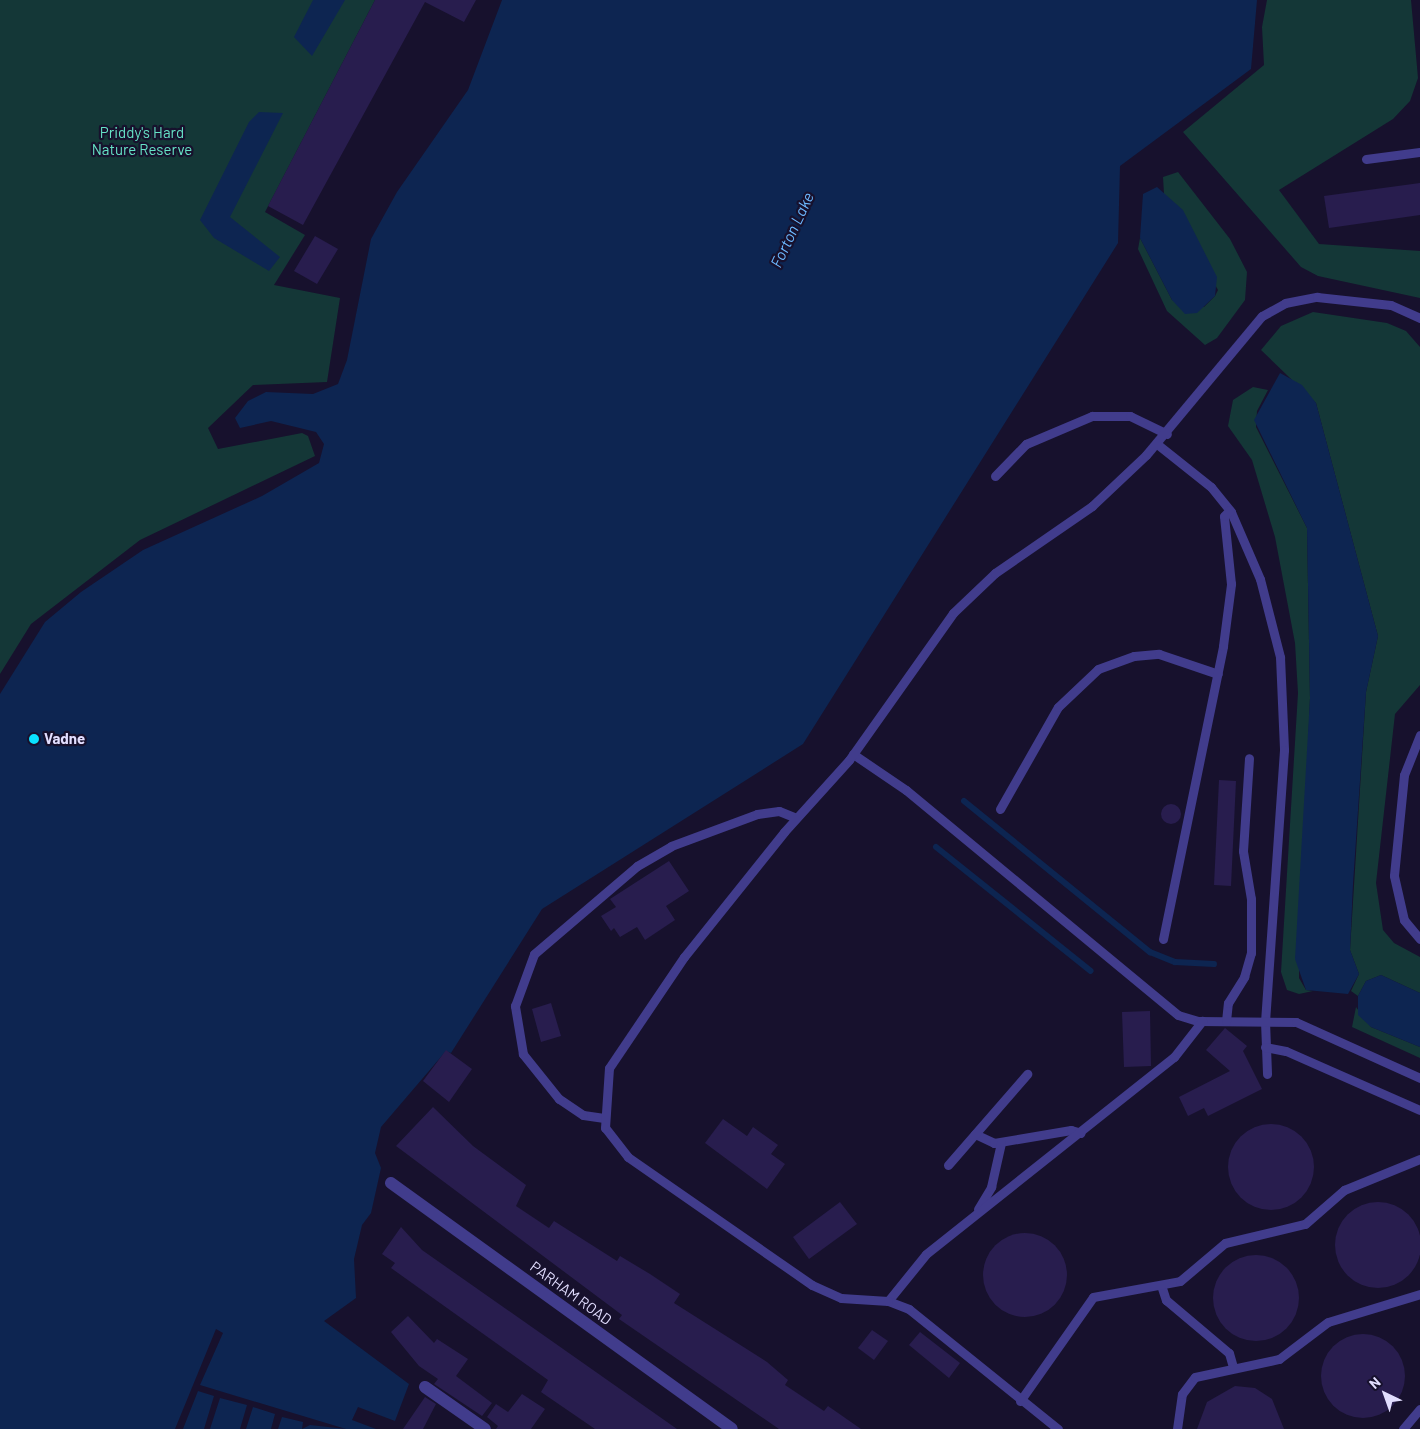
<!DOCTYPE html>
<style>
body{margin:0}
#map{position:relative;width:1420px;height:1429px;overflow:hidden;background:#17112d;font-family:Barlow,sans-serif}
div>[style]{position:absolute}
.green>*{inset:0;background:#143737}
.water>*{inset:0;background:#0d2551}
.pier>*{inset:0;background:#17112d}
.stream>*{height:6px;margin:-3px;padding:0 3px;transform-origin:3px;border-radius:3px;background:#0d2551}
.building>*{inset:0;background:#281d4e}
.round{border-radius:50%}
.service>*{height:9px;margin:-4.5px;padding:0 4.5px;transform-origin:4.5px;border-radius:4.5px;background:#413c8c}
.minor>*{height:12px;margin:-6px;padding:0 6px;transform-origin:6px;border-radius:6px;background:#413c8c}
.dots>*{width:14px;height:14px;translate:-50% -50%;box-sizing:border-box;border:2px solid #17112d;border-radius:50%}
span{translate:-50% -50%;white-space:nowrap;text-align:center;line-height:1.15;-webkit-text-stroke:4.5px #17112d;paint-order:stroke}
.park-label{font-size:15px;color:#66e3c6}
.poi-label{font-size:15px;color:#e2deff;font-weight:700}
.left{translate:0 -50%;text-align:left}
.street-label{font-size:15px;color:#e2deff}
.water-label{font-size:16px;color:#6cb8ff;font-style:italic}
.north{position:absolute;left:1360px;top:1369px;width:50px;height:50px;-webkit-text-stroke:4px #17112d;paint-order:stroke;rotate:318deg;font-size:14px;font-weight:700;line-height:20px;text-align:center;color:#e2deff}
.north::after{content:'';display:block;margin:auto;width:18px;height:22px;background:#e2deff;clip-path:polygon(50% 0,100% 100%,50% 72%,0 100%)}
</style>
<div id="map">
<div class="green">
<div style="clip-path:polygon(0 0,375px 0,265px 212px,305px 235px,274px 285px,340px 298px,327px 382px,253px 385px,208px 428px,218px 449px,302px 433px,308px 436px,315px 456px,140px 540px,31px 624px,0 674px)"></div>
<div style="clip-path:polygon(1267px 0,1411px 0,1418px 78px,1410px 101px,1393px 119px,1279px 190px,1319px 244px,1420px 251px,1420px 298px,1318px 276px,1301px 267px,1183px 132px,1264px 65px,1262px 27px)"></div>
<div style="clip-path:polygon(1178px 172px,1230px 239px,1247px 272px,1245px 300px,1217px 338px,1205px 345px,1167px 311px,1138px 249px,1140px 238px,1172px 300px,1204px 307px,1215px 296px,1218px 290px,1164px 194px,1163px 177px)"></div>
<div style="clip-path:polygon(1313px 312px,1387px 323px,1406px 331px,1420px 347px,1420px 685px,1395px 714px,1376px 883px,1383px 930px,1394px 943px,1420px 957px,1420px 993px,1381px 975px,1366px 981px,1358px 996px,1351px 991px,1359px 974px,1350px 950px,1366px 692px,1378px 636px,1316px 403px,1261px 350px,1281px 326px)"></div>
<div style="clip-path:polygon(1253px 387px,1268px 390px,1257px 411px,1256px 427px,1307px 528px,1310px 698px,1299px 964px,1299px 978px,1306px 990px,1313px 991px,1299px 994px,1287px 990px,1281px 972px,1298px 693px,1295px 643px,1275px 537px,1252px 460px,1228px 426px,1233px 400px)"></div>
<div style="clip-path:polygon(1356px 1007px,1371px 1027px,1420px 1047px,1420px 1058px,1352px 1027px)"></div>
</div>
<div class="water">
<div style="clip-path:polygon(313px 0,345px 0,312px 56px,294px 37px)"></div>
<div style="clip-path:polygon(502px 0,1257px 0,1251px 69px,1120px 166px,1118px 243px,803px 744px,542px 909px,451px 1053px,446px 1051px,381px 1127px,375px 1153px,381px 1168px,371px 1213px,362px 1225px,354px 1259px,356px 1298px,324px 1321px,409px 1384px,395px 1421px,358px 1407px,352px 1420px,376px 1429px,0 1429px,0 694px,45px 622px,81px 592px,143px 550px,262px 496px,319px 463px,324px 444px,316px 432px,271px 421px,240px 428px,235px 418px,248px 401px,266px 392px,313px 394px,338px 384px,347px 360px,371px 239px,397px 192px,468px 90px)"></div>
<div style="clip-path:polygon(259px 112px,283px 113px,230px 217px,280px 257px,269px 271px,214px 238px,200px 220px,249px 122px)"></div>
<div style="clip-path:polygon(1157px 187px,1183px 210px,1217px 277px,1215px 296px,1197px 313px,1185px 314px,1172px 300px,1140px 238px,1143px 194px)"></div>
<div style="clip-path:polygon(1280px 373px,1302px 385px,1316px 403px,1378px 636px,1366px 692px,1353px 884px,1350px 950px,1359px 974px,1348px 994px,1306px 990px,1295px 959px,1310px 698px,1307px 528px,1254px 420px)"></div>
<div style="clip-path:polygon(1381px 975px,1420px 993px,1420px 1047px,1371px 1027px,1358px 1015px,1358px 996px,1366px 981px)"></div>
</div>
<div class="pier">
<div style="clip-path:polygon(216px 1329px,223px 1333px,200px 1385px,346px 1429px,310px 1425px,302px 1429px,303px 1422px,282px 1417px,278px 1429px,271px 1429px,275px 1414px,253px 1407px,246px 1429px,240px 1429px,247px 1405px,220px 1398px,210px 1429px,204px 1429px,214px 1396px,198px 1391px,183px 1429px,175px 1429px)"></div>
</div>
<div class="stream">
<div style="left:964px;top:801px;width:240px;rotate:39.1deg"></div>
<div style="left:1150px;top:952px;width:27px;rotate:22deg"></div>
<div style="left:1175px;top:962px;width:39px;rotate:3deg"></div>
<div style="left:936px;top:847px;width:198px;rotate:38.7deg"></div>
</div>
<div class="building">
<div style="clip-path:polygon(375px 0,476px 0,464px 22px,425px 2px,303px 225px,268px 206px)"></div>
<div style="clip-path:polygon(1420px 183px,1420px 215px,1329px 228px,1324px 196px)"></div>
<div style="clip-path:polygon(315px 236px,338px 249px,317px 284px,294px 271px)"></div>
<div style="clip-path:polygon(1219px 780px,1236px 781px,1231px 886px,1214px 885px)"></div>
<div class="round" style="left:1161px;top:804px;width:20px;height:20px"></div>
<div style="clip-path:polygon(669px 861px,689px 891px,666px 906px,675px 920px,645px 940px,637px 927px,620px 937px,614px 928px,611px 931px,601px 916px,616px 907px,610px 899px)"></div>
<div style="clip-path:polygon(551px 1003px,561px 1036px,541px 1042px,532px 1009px)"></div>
<div style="clip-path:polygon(1150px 1011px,1151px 1066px,1124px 1067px,1122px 1012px)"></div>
<div style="clip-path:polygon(1225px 1028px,1247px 1046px,1243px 1051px,1262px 1089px,1208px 1116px,1204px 1108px,1188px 1116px,1179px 1097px,1230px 1071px,1206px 1050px)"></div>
<div style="clip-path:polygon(446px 1050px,472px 1069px,449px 1102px,423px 1081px)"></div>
<div style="clip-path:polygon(433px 1107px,473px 1146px,526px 1185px,516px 1206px,549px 1228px,554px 1221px,617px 1261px,620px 1256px,650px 1274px,680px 1294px,674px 1303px,767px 1362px,788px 1380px,785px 1385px,824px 1411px,828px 1406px,861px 1429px,779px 1429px,619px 1319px,622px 1315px,396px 1146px)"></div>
<div style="clip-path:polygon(723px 1119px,747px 1136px,753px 1127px,778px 1145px,771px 1154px,785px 1164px,767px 1189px,705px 1143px)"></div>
<div class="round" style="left:1228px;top:1124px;width:86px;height:86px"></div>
<div style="clip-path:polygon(840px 1202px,857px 1224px,809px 1259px,793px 1237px)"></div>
<div class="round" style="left:1335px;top:1202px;width:86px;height:86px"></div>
<div style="clip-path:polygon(401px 1227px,422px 1250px,677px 1429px,595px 1429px,541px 1392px,548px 1380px,391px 1268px,395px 1263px,382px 1254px)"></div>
<div class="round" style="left:983px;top:1233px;width:84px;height:84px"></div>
<div class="round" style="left:1213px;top:1255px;width:86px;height:86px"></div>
<div style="clip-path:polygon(408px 1316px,434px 1343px,437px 1339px,468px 1359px,456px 1376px,492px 1403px,482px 1416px,434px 1384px,438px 1379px,419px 1366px,391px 1332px)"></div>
<div style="clip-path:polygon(872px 1330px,888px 1341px,874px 1360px,858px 1348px)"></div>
<div style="clip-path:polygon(920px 1332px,960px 1363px,949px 1378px,909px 1345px)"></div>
<div class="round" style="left:1321px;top:1334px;width:84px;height:84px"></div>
<div style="clip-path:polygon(1235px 1386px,1255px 1388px,1272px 1399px,1284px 1429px,1197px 1429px,1207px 1402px)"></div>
<div style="clip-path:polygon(522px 1394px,545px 1409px,531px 1429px,496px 1429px,498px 1426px,487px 1417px,496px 1404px,508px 1412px)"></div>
<div style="clip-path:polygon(425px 1397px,436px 1404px,423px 1429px,403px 1429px)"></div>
</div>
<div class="service">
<div style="left:1366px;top:159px;width:54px;rotate:-7.4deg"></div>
<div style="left:1157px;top:444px;width:69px;rotate:38.5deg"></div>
<div style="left:1211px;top:487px;width:32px;rotate:51deg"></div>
<div style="left:1231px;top:512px;width:73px;rotate:66.6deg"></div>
<div style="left:1260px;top:579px;width:81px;rotate:75.6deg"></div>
<div style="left:1280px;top:657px;width:93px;rotate:87.5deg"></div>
<div style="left:1284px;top:750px;width:272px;rotate:94deg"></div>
<div style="left:1265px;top:1021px;width:53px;rotate:87.8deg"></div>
<div style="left:995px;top:476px;width:45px;rotate:-45.9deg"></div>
<div style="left:1026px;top:444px;width:72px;rotate:-23deg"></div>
<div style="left:1092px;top:416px;width:38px"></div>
<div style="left:1130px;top:416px;width:41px;rotate:25.9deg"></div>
<div style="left:1420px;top:735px;width:43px;rotate:111.8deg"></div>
<div style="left:1404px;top:775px;width:101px;rotate:95.7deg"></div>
<div style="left:1394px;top:876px;width:45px;rotate:77.2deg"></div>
<div style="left:1404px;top:920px;width:25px;rotate:50deg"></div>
<div style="left:853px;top:754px;width:64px;rotate:34.2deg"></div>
<div style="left:906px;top:790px;width:353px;rotate:39.6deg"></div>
<div style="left:1178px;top:1015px;width:21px;rotate:17deg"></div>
<div style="left:1198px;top:1021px;width:98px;rotate:0.6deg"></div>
<div style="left:1296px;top:1022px;width:136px;rotate:24.3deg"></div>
<div style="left:1000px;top:809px;width:117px;rotate:-60.4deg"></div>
<div style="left:1058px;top:707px;width:55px;rotate:-43.5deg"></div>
<div style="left:1098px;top:669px;width:38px;rotate:-20deg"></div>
<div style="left:1134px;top:656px;width:25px;rotate:-5deg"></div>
<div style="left:1159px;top:654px;width:62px;rotate:18.7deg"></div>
<div style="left:1163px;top:939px;width:299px;rotate:-78.4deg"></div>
<div style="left:1223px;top:646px;width:63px;rotate:-82.6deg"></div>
<div style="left:1231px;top:584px;width:68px;rotate:-95.9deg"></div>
<div style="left:1224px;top:516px;width:8px;rotate:-45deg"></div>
<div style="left:1226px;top:1021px;width:18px;rotate:-84deg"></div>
<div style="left:1228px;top:1003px;width:31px;rotate:-58deg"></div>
<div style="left:1244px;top:977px;width:25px;rotate:-74deg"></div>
<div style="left:1251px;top:953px;width:54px;rotate:-90deg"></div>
<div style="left:1251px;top:899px;width:49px;rotate:-99.5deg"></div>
<div style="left:1243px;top:851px;width:93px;rotate:-86.3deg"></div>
<div style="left:1265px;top:1047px;width:21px;rotate:11deg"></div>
<div style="left:1286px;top:1051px;width:146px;rotate:23.8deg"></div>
<div style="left:604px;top:1118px;width:21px;rotate:-172deg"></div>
<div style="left:583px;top:1115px;width:29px;rotate:-146deg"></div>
<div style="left:559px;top:1099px;width:58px;rotate:-128.7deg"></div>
<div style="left:523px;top:1054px;width:49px;rotate:-99.5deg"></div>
<div style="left:515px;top:1006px;width:55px;rotate:-69.9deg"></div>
<div style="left:534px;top:954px;width:135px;rotate:-40.5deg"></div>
<div style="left:637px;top:866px;width:39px;rotate:-30deg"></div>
<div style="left:671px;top:846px;width:92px;rotate:-20.4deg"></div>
<div style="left:757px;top:814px;width:22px;rotate:-8deg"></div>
<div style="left:779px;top:811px;width:18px;rotate:22deg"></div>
<div style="left:975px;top:1134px;width:21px;rotate:25deg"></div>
<div style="left:994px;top:1143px;width:78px;rotate:-9.6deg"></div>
<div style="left:1071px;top:1130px;width:10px;rotate:17deg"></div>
<div style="left:948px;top:1165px;width:121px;rotate:-49deg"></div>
<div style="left:978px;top:1209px;width:26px;rotate:-59deg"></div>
<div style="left:991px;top:1187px;width:45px;rotate:-77.2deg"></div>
<div style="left:1161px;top:1285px;width:16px;rotate:72deg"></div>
<div style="left:1166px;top:1300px;width:82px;rotate:40.1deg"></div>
<div style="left:1229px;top:1353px;width:15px;rotate:74deg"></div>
<div style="left:888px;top:1301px;width:60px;rotate:-51deg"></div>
<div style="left:926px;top:1254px;width:317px;rotate:-38.5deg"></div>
<div style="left:1174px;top:1057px;width:46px;rotate:-52.1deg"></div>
<div style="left:1020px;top:1401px;width:127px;rotate:-54.9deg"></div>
<div style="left:1093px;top:1297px;width:88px;rotate:-10.4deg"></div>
<div style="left:1180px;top:1281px;width:59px;rotate:-40.2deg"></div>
<div style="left:1225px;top:1243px;width:82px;rotate:-13.4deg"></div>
<div style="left:1305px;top:1224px;width:52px;rotate:-41.1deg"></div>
<div style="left:1344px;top:1190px;width:82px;rotate:-22.2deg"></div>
<div style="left:1058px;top:1429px;width:191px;rotate:-141.2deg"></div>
<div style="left:909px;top:1309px;width:22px;rotate:-159deg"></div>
<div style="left:888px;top:1301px;width:47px;rotate:-176.3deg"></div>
<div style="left:841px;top:1298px;width:32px;rotate:-156deg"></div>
<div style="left:812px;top:1285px;width:224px;rotate:-145.2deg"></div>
<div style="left:628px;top:1157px;width:37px;rotate:-128deg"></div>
<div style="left:605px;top:1128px;width:60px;rotate:-86.2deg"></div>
<div style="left:609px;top:1068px;width:134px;rotate:-56deg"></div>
<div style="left:684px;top:957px;width:160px;rotate:-51.3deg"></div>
<div style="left:784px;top:832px;width:97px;rotate:-47.9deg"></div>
<div style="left:849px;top:760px;width:180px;rotate:-54.7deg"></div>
<div style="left:953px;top:613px;width:58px;rotate:-43.6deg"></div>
<div style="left:995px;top:573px;width:118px;rotate:-34.6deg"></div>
<div style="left:1092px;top:506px;width:74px;rotate:-43.4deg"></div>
<div style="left:1146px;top:455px;width:181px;rotate:-50.2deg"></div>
<div style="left:1262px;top:316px;width:26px;rotate:-29deg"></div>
<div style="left:1285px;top:303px;width:33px;rotate:-11deg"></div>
<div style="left:1317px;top:297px;width:74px;rotate:6.2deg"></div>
<div style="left:1391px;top:305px;width:32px;rotate:24deg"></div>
<div style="left:1177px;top:1429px;width:35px;rotate:-82deg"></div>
<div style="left:1182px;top:1394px;width:21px;rotate:-53deg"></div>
<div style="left:1195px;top:1377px;width:86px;rotate:-12.1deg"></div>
<div style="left:1279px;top:1359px;width:61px;rotate:-37.1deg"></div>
<div style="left:1328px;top:1322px;width:96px;rotate:-16.9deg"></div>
<div style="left:1403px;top:1429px;width:26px;rotate:-50deg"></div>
</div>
<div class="minor">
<div style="left:391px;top:1183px;width:420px;rotate:35.8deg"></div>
<div style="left:425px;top:1387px;width:73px;rotate:35deg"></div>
</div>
<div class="dots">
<div style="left:34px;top:739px;background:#0ae2ff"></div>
</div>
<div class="park-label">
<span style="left:142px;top:141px">Priddy's Hard<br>Nature Reserve</span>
</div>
<div class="poi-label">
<span class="left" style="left:44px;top:739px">Vadne</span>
</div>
<div class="street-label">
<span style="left:571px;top:1293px;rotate:36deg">PARHAM ROAD</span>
</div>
<div class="water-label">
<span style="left:792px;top:230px;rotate:-65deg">Forton Lake</span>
</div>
<div class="north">N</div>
</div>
